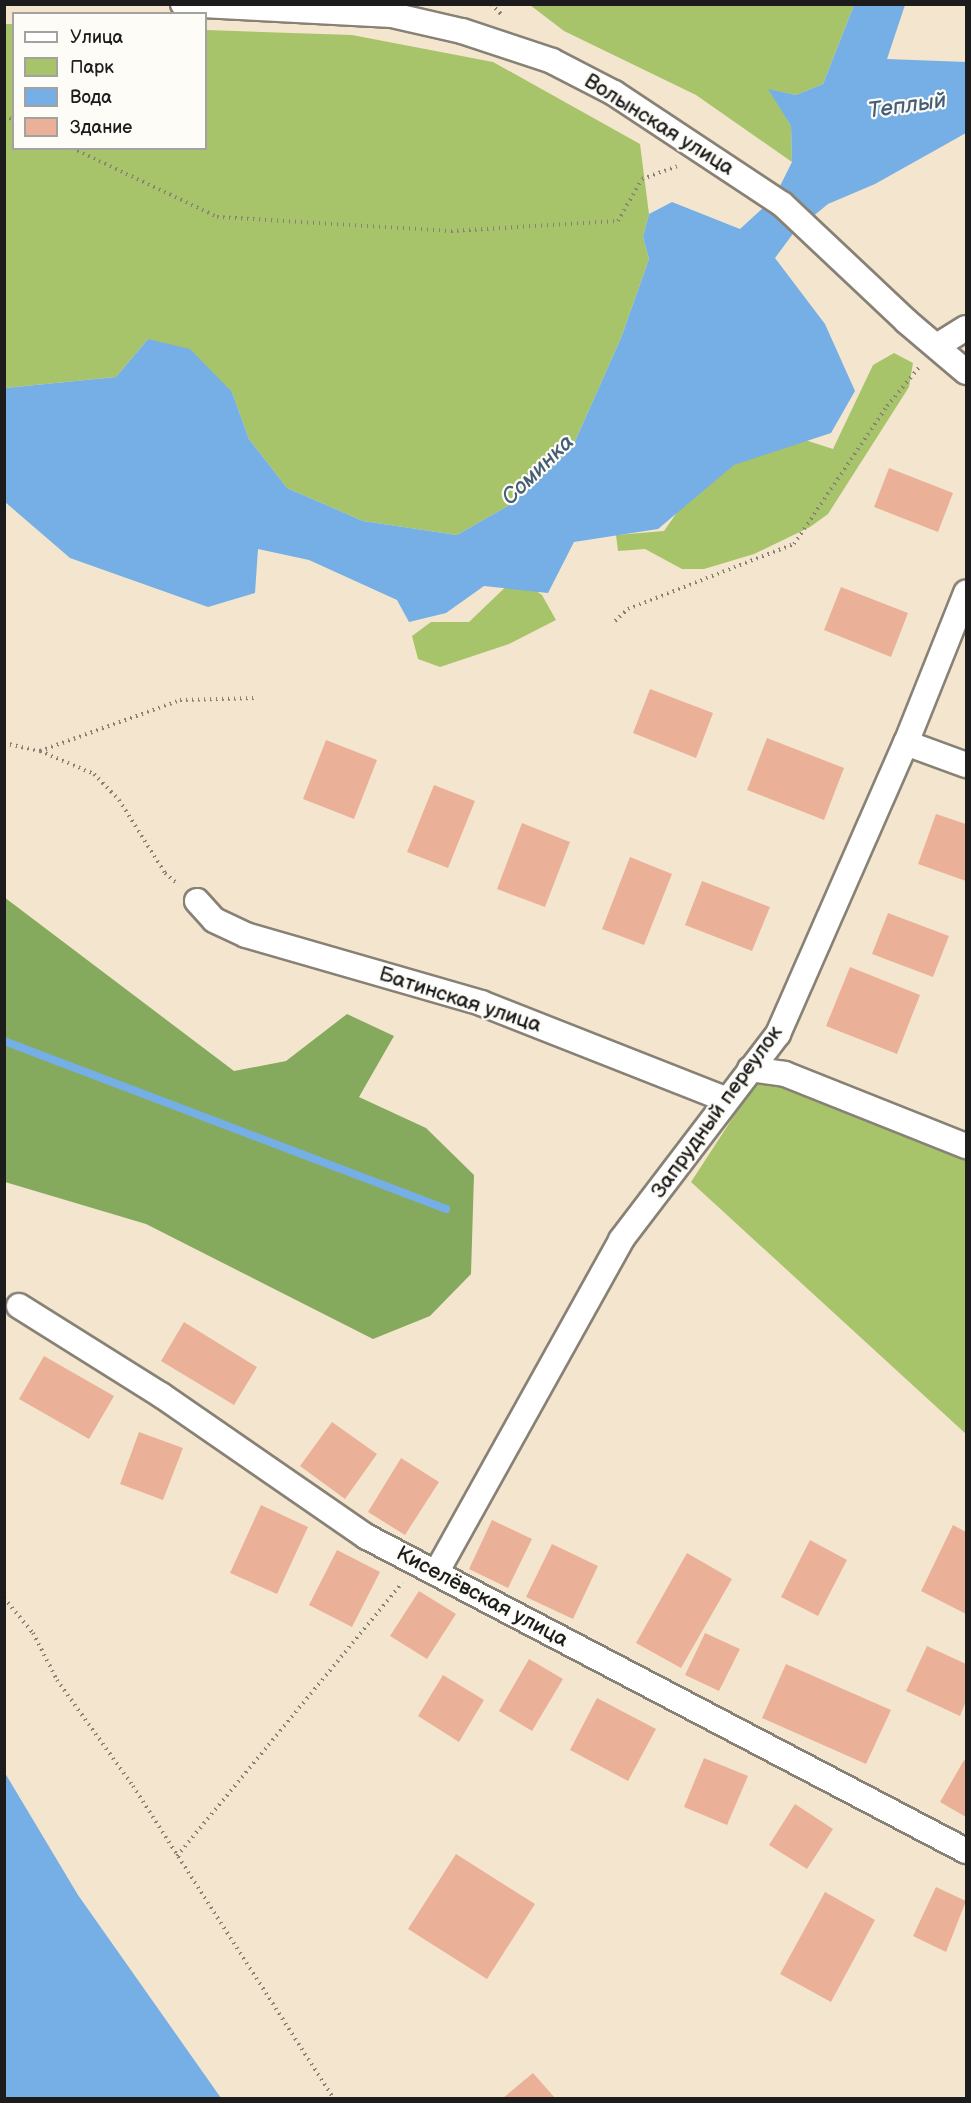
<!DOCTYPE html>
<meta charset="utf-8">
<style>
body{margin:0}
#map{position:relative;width:971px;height:2103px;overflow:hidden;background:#f4e6ce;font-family:"Balsamiq Sans",sans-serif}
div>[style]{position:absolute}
.green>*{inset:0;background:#a7c46a}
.forest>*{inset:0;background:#85aa5e}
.water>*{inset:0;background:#75afe6}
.stream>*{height:8px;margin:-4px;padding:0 4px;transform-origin:4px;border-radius:4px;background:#75afe6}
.building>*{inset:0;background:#ebb198}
.path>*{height:4px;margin-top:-2px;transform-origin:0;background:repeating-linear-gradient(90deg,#888175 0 1.5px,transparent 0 6px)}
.roads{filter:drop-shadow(2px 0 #888175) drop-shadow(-2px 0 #888175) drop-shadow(0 2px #888175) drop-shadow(0 -2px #888175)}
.minor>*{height:24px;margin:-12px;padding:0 12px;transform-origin:12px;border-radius:12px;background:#fff}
span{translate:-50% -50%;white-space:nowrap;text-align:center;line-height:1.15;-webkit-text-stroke:4.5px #fdfcf7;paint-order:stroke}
.street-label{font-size:21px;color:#1c1c1c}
.water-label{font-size:22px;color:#445e77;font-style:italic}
.frame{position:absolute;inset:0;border:6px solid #1c1c1c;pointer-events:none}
.legend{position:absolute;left:12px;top:12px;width:195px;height:138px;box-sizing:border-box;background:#fdfcf7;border:2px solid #a3a29f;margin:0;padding:8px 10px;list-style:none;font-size:18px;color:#1c1c1c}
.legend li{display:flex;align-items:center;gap:12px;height:30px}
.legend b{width:30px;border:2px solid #a3a29f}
</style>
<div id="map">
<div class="green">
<div style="clip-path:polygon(530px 5px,854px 5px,823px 84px,796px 95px,770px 90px,791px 126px,792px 162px,696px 95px,564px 31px)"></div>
<div style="clip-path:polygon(5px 24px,13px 24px,14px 148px,206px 148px,206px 30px,352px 35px,493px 62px,640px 144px,649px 214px,643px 237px,649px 259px,621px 338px,572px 448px,513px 503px,457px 535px,363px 521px,287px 488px,249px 439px,232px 392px,148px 339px,116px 377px,5px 388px)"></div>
<div style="clip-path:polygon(894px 353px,913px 363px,909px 387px,828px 514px,810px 527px,754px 554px,704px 569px,682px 569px,645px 549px,618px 551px,616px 535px,664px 531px,689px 495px,739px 457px,805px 440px,833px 449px,873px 365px)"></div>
<div style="clip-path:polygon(516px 577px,542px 595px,556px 620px,509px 644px,440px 667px,418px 659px,412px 636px,431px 622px,469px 622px)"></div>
<div style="clip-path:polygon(758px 1079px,783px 1080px,966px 1154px,966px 1434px,691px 1182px)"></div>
</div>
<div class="forest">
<div style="clip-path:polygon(4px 897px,234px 1071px,286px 1061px,347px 1014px,394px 1036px,359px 1097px,426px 1128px,474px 1175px,471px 1274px,430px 1316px,373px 1339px,146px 1224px,5px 1182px)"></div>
</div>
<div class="water">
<div style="clip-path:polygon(854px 5px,905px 5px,887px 59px,966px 62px,966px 133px,875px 184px,828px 204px,795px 231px,775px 258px,825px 324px,855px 391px,831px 433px,734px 465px,658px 529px,574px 542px,548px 593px,484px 586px,446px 613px,409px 622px,397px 600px,309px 560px,258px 549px,255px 593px,208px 607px,70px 558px,5px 502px,5px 388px,116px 377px,148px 339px,190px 349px,232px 392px,249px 439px,287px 488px,363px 521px,457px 535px,513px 503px,572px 448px,621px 338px,649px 259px,643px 237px,649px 214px,672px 202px,740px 229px,774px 198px,792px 162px,791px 126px,768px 89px,796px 95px,823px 84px)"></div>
<div style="clip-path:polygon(5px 1773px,78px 1895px,221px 2098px,5px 2098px)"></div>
</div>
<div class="stream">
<div style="left:4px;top:1041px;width:473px;rotate:20.8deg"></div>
</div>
<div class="building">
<div style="clip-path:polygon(889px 468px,953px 493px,938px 532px,874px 507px)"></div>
<div style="clip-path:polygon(841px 587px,908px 613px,891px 657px,824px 630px)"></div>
<div style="clip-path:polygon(650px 689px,713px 713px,696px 758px,633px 733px)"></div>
<div style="clip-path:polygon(767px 738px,844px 768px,824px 820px,747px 790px)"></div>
<div style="clip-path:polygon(326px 740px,377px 760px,354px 819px,303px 799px)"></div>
<div style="clip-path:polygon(434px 785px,475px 801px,448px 868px,407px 852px)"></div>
<div style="clip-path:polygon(936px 814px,966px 824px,966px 881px,918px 864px)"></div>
<div style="clip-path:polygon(522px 823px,570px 842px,545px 907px,497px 889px)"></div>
<div style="clip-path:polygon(630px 857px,672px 874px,644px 945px,602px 929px)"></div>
<div style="clip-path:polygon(702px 881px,770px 907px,752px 951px,685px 925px)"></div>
<div style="clip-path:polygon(888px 913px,949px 936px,933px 977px,872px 954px)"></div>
<div style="clip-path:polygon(850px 967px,920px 995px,897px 1054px,826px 1026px)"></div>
<div style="clip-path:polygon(184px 1322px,257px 1367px,234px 1405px,161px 1361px)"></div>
<div style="clip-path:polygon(44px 1356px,114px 1396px,89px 1439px,19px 1399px)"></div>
<div style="clip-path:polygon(332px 1422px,377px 1454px,345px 1499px,300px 1466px)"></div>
<div style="clip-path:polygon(139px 1432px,183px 1448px,163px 1500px,120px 1484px)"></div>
<div style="clip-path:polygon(401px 1458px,439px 1482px,405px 1535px,368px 1512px)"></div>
<div style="clip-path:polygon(261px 1505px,308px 1527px,277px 1594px,230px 1573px)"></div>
<div style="clip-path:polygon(492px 1520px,532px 1539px,508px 1588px,469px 1569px)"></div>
<div style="clip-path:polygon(953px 1525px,966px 1532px,966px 1614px,921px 1591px)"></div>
<div style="clip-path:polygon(810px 1540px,847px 1560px,818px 1616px,781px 1597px)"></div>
<div style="clip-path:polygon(552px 1544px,598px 1566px,573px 1619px,526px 1597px)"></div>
<div style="clip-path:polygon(337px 1550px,380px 1572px,352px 1627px,309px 1605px)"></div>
<div style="clip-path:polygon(687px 1553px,732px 1579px,681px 1668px,636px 1643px)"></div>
<div style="clip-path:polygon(419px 1591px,456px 1614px,427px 1659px,390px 1636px)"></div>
<div style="clip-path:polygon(705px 1633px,740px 1649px,719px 1691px,685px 1675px)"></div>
<div style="clip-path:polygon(927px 1646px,966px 1664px,966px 1701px,960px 1716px,906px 1691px)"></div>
<div style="clip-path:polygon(529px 1659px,563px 1679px,532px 1731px,499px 1711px)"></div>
<div style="clip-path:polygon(786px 1664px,891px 1710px,866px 1764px,762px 1718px)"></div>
<div style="clip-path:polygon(443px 1675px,484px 1700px,459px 1742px,418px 1716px)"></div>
<div style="clip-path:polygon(597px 1698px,656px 1729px,628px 1781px,570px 1750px)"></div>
<div style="clip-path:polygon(704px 1758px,748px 1776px,727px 1825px,684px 1807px)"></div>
<div style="clip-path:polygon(964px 1760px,966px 1761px,966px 1817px,940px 1802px)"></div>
<div style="clip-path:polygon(795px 1804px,833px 1829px,807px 1869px,769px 1845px)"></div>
<div style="clip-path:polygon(456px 1854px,535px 1904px,487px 1979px,408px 1929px)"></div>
<div style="clip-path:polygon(936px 1887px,966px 1901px,946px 1952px,913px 1936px)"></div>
<div style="clip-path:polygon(825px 1892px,875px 1920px,831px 2002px,780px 1974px)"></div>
<div style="clip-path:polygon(533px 2073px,555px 2098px,503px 2098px)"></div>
</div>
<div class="path">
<div style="left:491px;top:4px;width:17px;rotate:45deg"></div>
<div style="left:4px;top:116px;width:11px;rotate:22deg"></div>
<div style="left:72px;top:148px;width:161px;rotate:25.4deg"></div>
<div style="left:217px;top:217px;width:234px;rotate:3.4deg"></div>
<div style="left:451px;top:231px;width:167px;rotate:-3.4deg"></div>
<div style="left:618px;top:221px;width:48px;rotate:-60.3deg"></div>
<div style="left:642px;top:179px;width:37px;rotate:-20deg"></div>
<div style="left:615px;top:621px;width:18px;rotate:-43deg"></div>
<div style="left:628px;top:609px;width:178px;rotate:-21.4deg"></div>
<div style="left:794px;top:544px;width:166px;rotate:-56deg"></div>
<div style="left:887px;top:406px;width:53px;rotate:-50.3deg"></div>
<div style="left:4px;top:743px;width:37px;rotate:13deg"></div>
<div style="left:40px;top:751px;width:59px;rotate:23.1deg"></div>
<div style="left:94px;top:774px;width:36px;rotate:46deg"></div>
<div style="left:119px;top:800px;width:86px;rotate:57.8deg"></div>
<div style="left:165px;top:873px;width:18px;rotate:41deg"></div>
<div style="left:40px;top:751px;width:149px;rotate:-20deg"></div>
<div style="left:180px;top:700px;width:75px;rotate:-1.5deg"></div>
<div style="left:4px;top:1598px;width:45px;rotate:50.4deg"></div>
<div style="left:33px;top:1633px;width:53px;rotate:62.9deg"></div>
<div style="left:57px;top:1680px;width:130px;rotate:54.4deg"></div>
<div style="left:133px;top:1786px;width:371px;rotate:57.3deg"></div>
<div style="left:177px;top:1856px;width:354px;rotate:-50.5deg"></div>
</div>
<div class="roads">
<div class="minor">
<div style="left:183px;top:4px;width:209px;rotate:3deg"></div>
<div style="left:392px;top:15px;width:72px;rotate:12.9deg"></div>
<div style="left:462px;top:31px;width:95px;rotate:18.4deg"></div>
<div style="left:552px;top:61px;width:70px;rotate:27.3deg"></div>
<div style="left:614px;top:93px;width:201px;rotate:33.5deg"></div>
<div style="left:782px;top:204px;width:170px;rotate:43.3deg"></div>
<div style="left:906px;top:321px;width:79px;rotate:40.4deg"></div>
<div style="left:937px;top:346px;width:34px;rotate:-32deg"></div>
<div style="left:906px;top:743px;width:64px;rotate:20.1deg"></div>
<div style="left:197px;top:901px;width:25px;rotate:48deg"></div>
<div style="left:214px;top:920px;width:35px;rotate:25deg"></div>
<div style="left:246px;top:935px;width:245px;rotate:16.1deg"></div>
<div style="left:481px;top:1003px;width:264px;rotate:21.5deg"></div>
<div style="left:750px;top:1069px;width:35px;rotate:8deg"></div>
<div style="left:785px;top:1074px;width:195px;rotate:21.7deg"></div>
<div style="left:19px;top:1306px;width:168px;rotate:32.1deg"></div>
<div style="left:161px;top:1395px;width:250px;rotate:34.6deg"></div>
<div style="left:367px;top:1537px;width:676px;rotate:27.66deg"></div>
<div style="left:436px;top:1573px;width:381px;rotate:-60.9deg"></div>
<div style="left:621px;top:1240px;width:259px;rotate:-52.7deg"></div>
<div style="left:778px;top:1034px;width:318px;rotate:-66.3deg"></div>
<div style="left:906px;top:743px;width:162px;rotate:-68.2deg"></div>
</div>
</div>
<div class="street-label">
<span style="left:659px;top:125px;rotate:32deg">Волынская улица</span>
<span style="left:460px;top:1000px;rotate:18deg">Батинская улица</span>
<span style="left:717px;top:1112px;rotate:-54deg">Запрудный переулок</span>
<span style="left:482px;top:1597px;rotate:28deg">Киселёвская улица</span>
</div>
<div class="water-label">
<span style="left:907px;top:106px;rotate:-8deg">Теплый</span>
<span style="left:538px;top:470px;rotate:-44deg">Соминка</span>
</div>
<div class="frame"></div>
<ul class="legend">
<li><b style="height:8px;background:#fff"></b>Улица</li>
<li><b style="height:16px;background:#a7c46a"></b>Парк</li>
<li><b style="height:16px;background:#75afe6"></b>Вода</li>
<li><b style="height:16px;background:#ebb198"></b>Здание</li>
</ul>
</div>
